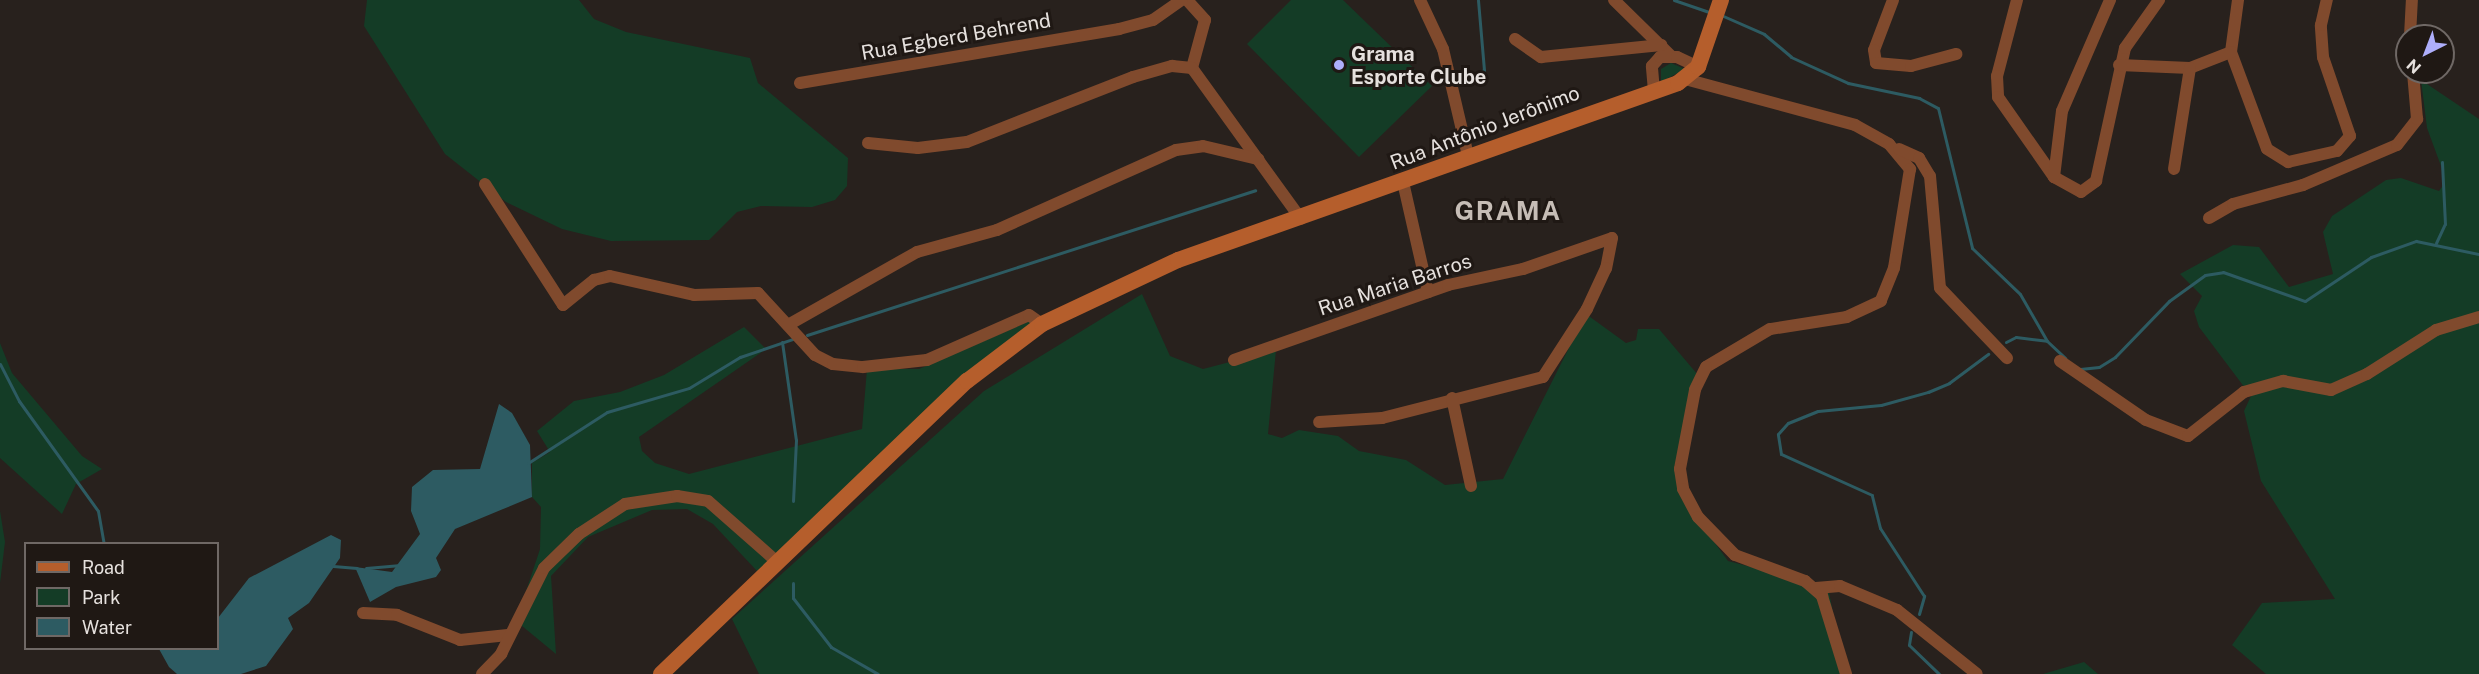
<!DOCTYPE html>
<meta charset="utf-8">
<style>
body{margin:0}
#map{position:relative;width:2479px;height:674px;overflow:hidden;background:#28211d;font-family:"Public Sans",sans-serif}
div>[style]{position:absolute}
.green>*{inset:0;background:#143c26}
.water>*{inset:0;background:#2d5b62}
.stream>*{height:3px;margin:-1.5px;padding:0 1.5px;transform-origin:1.5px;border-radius:1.5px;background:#2d5b62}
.street>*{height:12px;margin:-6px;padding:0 6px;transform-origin:6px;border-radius:6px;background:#804a2d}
.secondary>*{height:16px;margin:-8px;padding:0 8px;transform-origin:8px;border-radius:8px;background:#b55e2c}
.dots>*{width:16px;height:16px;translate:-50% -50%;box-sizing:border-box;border:3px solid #1f1814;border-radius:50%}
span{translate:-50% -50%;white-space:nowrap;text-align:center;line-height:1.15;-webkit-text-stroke:6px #1f1814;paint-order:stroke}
.street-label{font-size:20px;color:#e6e1de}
.poi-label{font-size:20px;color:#e6e1de;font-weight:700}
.left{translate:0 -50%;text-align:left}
.district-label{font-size:26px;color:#c6bdb6;font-weight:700;letter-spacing:1.5px}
.legend{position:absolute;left:24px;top:542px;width:195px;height:108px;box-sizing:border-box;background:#1f1814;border:2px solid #6f6865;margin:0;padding:8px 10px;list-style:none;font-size:18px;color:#e6e1de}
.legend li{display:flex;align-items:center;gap:12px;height:30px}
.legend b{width:30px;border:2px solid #6f6865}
.north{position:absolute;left:2395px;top:24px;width:60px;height:60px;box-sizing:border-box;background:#1f1814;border:2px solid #6f6865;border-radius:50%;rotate:222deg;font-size:16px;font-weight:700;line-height:24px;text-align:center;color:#e6e1de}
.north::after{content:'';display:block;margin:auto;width:21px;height:27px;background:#aeaefb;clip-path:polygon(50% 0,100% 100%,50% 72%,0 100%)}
</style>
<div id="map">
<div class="green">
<div style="clip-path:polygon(367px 0,579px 0,594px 19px,626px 32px,750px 58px,758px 83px,848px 158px,847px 186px,835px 200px,812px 207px,761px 206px,737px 212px,709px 240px,611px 241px,562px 229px,506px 202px,445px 154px,364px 26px)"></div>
<div style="clip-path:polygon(1291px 0,1343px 0,1432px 86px,1359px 157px,1247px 44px)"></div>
<div style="clip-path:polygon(1671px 63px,1685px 69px,1661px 82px,1661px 69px)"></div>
<div style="clip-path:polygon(2421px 80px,2479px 119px,2479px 674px,2266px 674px,2232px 645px,2262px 603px,2335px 599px,2261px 481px,2244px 411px,2251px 396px,2199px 327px,2194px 311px,2202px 296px,2180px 274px,2233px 245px,2259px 247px,2289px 287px,2333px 274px,2323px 232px,2332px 216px,2386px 180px,2401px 178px,2439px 191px,2444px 184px,2441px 166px,2427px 128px)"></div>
<div style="clip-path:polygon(1142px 294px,1170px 356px,1203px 369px,1276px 350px,1268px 434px,1282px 438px,1299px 430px,1338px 436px,1359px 451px,1406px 460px,1445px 485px,1503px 479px,1586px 314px,1626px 343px,1636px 340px,1638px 329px,1659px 329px,1698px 375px,1680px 495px,1728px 561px,1828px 587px,1845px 674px,759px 674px,732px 619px,984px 391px)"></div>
<div style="clip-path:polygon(1046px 314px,757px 571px,713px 524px,687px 509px,652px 510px,588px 537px,551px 576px,556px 654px,516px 621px,540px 549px,541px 507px,532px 497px,532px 463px,550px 452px,537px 431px,574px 401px,620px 392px,664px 375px,744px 327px,766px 349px,639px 437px,642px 451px,655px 463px,689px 474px,862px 429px,867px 369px,919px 369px)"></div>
<div style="clip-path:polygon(0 343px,12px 373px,82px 456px,102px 469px,76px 484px,62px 514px,0 458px)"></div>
<div style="clip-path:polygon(0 511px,5px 542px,0 583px)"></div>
<div style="clip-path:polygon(2084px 662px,2098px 674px,2043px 674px)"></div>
</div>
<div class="water">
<div style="clip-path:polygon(499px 404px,512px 413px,530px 445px,532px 497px,455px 529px,436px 558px,441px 570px,436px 577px,396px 587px,370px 602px,355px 567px,392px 572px,420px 534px,411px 511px,412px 487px,433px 470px,480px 469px)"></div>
<div style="clip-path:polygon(331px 535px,341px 540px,340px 558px,309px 603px,288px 618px,293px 629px,266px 666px,241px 674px,177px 674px,169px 667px,159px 649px,218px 648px,218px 618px,249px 578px)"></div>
</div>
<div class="stream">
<div style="left:1674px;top:0;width:40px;rotate:18.9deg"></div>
<div style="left:1721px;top:15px;width:47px;rotate:23.8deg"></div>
<div style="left:1764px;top:34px;width:35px;rotate:40deg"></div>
<div style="left:1791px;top:57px;width:63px;rotate:24.5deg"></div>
<div style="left:1848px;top:83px;width:73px;rotate:11.9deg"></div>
<div style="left:1919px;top:98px;width:21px;rotate:28deg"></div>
<div style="left:1938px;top:108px;width:144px;rotate:76.3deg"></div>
<div style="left:1972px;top:248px;width:66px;rotate:43.8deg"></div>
<div style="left:2020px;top:294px;width:54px;rotate:60.1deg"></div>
<div style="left:2047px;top:341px;width:25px;rotate:43deg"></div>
<div style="left:1464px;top:82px;width:23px;rotate:-31deg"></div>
<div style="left:1484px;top:70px;width:70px;rotate:-94.9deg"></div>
<div style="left:2436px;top:243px;width:21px;rotate:-65deg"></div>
<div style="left:2445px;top:224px;width:62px;rotate:-92.8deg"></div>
<div style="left:807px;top:335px;width:471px;rotate:-17.9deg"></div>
<div style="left:782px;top:342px;width:99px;rotate:81.9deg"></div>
<div style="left:796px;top:440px;width:61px;rotate:92.8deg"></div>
<div style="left:2006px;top:342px;width:11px;rotate:-27deg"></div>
<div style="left:2016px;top:337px;width:31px;rotate:7deg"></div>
<div style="left:0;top:364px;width:42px;rotate:62.8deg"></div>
<div style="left:19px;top:401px;width:135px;rotate:54.3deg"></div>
<div style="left:98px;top:511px;width:34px;rotate:80deg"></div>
<div style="left:2080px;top:369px;width:19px;rotate:-6deg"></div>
<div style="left:2099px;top:367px;width:19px;rotate:-32deg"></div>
<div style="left:2115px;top:357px;width:78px;rotate:-46deg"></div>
<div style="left:2169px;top:301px;width:44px;rotate:-35.8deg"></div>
<div style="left:2205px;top:275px;width:18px;rotate:-9deg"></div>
<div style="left:2223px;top:272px;width:87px;rotate:19.5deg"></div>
<div style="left:2305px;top:301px;width:79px;rotate:-33.7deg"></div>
<div style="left:2371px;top:257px;width:48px;rotate:-19.6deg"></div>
<div style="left:2416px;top:241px;width:64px;rotate:11.7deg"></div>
<div style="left:528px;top:463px;width:94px;rotate:-32.8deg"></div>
<div style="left:607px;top:412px;width:85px;rotate:-16.3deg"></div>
<div style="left:689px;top:388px;width:60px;rotate:-31.3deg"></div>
<div style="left:740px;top:357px;width:56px;rotate:-18.8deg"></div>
<div style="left:333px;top:566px;width:24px;rotate:5deg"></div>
<div style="left:366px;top:568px;width:32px;rotate:-5deg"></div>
<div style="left:793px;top:583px;width:15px;rotate:90deg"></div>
<div style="left:793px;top:598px;width:62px;rotate:52.2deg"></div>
<div style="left:831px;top:647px;width:54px;rotate:29.9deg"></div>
<div style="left:1919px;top:614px;width:19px;rotate:-74deg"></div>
<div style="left:1924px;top:596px;width:81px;rotate:-122.9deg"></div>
<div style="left:1880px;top:528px;width:34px;rotate:-104deg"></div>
<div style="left:1872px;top:495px;width:100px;rotate:-155.7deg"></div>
<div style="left:1781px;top:454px;width:20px;rotate:-99deg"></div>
<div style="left:1778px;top:434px;width:15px;rotate:-48deg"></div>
<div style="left:1788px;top:423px;width:32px;rotate:-22deg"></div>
<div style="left:1818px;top:411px;width:63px;rotate:-5.4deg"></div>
<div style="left:1881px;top:405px;width:49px;rotate:-15.5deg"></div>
<div style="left:1928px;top:392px;width:23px;rotate:-23deg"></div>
<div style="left:1949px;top:383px;width:49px;rotate:-36.6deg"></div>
<div style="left:1911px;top:632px;width:13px;rotate:99deg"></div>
<div style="left:1909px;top:645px;width:42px;rotate:44deg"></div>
</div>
<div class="street">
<div style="left:1187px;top:0;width:27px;rotate:48deg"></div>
<div style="left:1205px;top:20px;width:50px;rotate:105.2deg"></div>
<div style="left:1192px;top:68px;width:186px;rotate:54.2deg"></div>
<div style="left:1420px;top:0;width:54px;rotate:64.9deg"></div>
<div style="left:1443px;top:49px;width:110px;rotate:76.8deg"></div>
<div style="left:1614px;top:0;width:80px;rotate:44.5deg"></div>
<div style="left:1893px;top:0;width:53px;rotate:110.8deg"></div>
<div style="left:1874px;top:50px;width:13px;rotate:81deg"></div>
<div style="left:1876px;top:63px;width:35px;rotate:5deg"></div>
<div style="left:1911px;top:66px;width:47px;rotate:-14.9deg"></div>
<div style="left:2017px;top:0;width:79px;rotate:104.7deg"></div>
<div style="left:1997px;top:76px;width:21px;rotate:87deg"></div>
<div style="left:1998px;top:97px;width:98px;rotate:55deg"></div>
<div style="left:2054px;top:177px;width:31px;rotate:29deg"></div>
<div style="left:2081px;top:192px;width:19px;rotate:-36deg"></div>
<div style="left:2096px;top:181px;width:136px;rotate:-77.7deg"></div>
<div style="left:2125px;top:48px;width:59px;rotate:-54.7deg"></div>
<div style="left:2238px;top:0;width:52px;rotate:97.7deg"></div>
<div style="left:2231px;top:52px;width:103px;rotate:69.6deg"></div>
<div style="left:2267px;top:149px;width:25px;rotate:32deg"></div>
<div style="left:2288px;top:162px;width:50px;rotate:-12.7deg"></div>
<div style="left:2337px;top:151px;width:20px;rotate:-49deg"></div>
<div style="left:2350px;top:136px;width:83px;rotate:-108.9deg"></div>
<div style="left:2323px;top:57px;width:32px;rotate:-94deg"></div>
<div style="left:2321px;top:25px;width:26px;rotate:-77deg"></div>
<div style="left:2410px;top:36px;width:36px;rotate:-87deg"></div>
<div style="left:1515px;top:39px;width:32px;rotate:35deg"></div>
<div style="left:1541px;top:57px;width:121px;rotate:-5.7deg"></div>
<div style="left:2119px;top:65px;width:71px;rotate:2.4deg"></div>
<div style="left:2190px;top:68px;width:44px;rotate:-21.3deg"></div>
<div style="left:1685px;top:79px;width:176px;rotate:15.1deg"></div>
<div style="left:1855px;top:125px;width:39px;rotate:29deg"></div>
<div style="left:1889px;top:144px;width:33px;rotate:50deg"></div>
<div style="left:1910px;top:169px;width:100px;rotate:99.2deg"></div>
<div style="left:1894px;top:268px;width:35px;rotate:112deg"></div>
<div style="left:1881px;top:301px;width:38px;rotate:155deg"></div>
<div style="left:1847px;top:317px;width:78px;rotate:171.1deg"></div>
<div style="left:1770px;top:329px;width:74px;rotate:149.3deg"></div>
<div style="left:1706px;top:367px;width:25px;rotate:116deg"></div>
<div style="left:1695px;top:390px;width:80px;rotate:100.8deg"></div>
<div style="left:1680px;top:469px;width:20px;rotate:81deg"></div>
<div style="left:1683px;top:489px;width:32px;rotate:62deg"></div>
<div style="left:1698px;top:517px;width:53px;rotate:45.8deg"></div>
<div style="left:1735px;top:555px;width:75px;rotate:20.4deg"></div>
<div style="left:1805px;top:581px;width:23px;rotate:41deg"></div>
<div style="left:1822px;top:596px;width:82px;rotate:72.9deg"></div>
<div style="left:800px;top:83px;width:324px;rotate:-9.6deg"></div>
<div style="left:1119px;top:29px;width:35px;rotate:-15deg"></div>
<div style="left:1153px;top:20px;width:35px;rotate:-35deg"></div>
<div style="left:1654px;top:91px;width:25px;rotate:-95deg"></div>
<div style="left:1652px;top:66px;width:12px;rotate:-48deg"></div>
<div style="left:1660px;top:57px;width:17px"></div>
<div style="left:1677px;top:57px;width:23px;rotate:25deg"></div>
<div style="left:868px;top:143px;width:50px;rotate:5.7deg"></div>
<div style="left:918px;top:148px;width:49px;rotate:-7deg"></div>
<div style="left:967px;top:142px;width:178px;rotate:-21.4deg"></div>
<div style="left:1133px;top:77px;width:41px;rotate:-15.8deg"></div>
<div style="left:1172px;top:66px;width:20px;rotate:6deg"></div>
<div style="left:1899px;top:149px;width:22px;rotate:24deg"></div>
<div style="left:1919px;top:158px;width:21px;rotate:59deg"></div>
<div style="left:1930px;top:176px;width:112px;rotate:84.9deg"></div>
<div style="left:1940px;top:288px;width:97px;rotate:46.3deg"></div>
<div style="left:2174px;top:169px;width:102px;rotate:-81deg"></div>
<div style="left:2054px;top:177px;width:66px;rotate:-83.1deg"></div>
<div style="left:2062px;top:111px;width:121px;rotate:-66.6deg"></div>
<div style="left:1403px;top:182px;width:113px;rotate:77.2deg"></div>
<div style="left:485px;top:184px;width:144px;rotate:57.2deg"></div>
<div style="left:563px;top:305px;width:40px;rotate:-39deg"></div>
<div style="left:594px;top:280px;width:16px;rotate:-14deg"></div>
<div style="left:610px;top:276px;width:86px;rotate:12.7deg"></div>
<div style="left:694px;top:295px;width:64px;rotate:-1.8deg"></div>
<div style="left:758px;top:293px;width:84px;rotate:47.4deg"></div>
<div style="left:815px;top:355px;width:20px;rotate:27deg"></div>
<div style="left:833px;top:364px;width:30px;rotate:6deg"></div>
<div style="left:863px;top:367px;width:64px;rotate:-6.2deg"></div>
<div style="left:927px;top:360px;width:111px;rotate:-23.8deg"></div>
<div style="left:1029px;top:315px;width:16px;rotate:35deg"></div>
<div style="left:2209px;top:218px;width:28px;rotate:-30deg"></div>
<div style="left:2233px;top:204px;width:73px;rotate:-15.2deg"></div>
<div style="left:2303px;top:185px;width:102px;rotate:-23.1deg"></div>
<div style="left:2397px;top:145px;width:33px;rotate:-52deg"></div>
<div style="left:2417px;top:119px;width:47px;rotate:-94.9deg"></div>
<div style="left:788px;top:325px;width:148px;rotate:-29.5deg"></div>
<div style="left:917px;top:252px;width:83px;rotate:-15.4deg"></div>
<div style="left:997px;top:230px;width:196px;rotate:-24.1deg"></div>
<div style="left:1176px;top:150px;width:27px;rotate:-8deg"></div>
<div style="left:1203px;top:146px;width:57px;rotate:13.3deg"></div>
<div style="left:1234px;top:360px;width:227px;rotate:-19.3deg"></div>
<div style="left:1448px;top:285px;width:77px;rotate:-12deg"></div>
<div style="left:1523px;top:269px;width:94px;rotate:-19.2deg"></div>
<div style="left:1612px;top:238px;width:31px;rotate:101deg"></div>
<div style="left:1606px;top:268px;width:45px;rotate:114.9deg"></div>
<div style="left:1587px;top:309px;width:81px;rotate:122.9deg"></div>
<div style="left:1543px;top:377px;width:166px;rotate:165.7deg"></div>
<div style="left:1382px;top:418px;width:63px;rotate:176.4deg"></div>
<div style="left:2060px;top:361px;width:104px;rotate:34.5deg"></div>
<div style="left:2146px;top:420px;width:45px;rotate:20.9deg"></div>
<div style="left:2188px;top:436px;width:71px;rotate:-38.2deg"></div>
<div style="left:2244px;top:392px;width:41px;rotate:-15.8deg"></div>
<div style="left:2283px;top:381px;width:49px;rotate:10.6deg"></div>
<div style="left:2331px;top:390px;width:39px;rotate:-24deg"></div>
<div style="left:2367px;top:374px;width:82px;rotate:-32.5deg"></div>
<div style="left:2436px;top:330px;width:45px;rotate:-16.8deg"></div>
<div style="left:1452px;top:398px;width:90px;rotate:77.8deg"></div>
<div style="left:1816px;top:588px;width:24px;rotate:-5deg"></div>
<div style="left:1840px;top:586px;width:62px;rotate:22.8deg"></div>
<div style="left:1897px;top:610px;width:102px;rotate:38.7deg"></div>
<div style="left:363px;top:613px;width:34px;rotate:3deg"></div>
<div style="left:397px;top:615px;width:68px;rotate:21.6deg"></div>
<div style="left:460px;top:640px;width:48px;rotate:-5.9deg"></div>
<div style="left:482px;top:674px;width:28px;rotate:-46deg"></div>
<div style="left:501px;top:654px;width:96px;rotate:-63.4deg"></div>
<div style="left:544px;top:568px;width:49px;rotate:-44.2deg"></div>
<div style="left:579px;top:534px;width:55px;rotate:-33.1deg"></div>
<div style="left:625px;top:504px;width:53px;rotate:-8.7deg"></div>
<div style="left:677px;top:496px;width:31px;rotate:9deg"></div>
<div style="left:708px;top:501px;width:91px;rotate:41.4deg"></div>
</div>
<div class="secondary">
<div style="left:661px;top:674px;width:424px;rotate:-43.8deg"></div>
<div style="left:967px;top:381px;width:94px;rotate:-37.2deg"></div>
<div style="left:1042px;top:324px;width:150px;rotate:-25.2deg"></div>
<div style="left:1178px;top:260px;width:530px;rotate:-19.49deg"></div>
<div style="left:1678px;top:83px;width:26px;rotate:-39deg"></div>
<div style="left:1698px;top:67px;width:71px;rotate:-71.1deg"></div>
</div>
<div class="dots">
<div style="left:1339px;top:65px;background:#aeaefb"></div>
</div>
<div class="street-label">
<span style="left:956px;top:37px;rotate:-10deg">Rua Egberd Behrend</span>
<span style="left:1485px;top:128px;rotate:-21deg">Rua Antônio Jerônimo</span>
<span style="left:1395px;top:285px;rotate:-18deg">Rua Maria Barros</span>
</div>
<div class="poi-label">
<span class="left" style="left:1351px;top:66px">Grama<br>Esporte Clube</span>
</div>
<div class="district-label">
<span style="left:1508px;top:211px">GRAMA</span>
</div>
<ul class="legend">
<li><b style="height:8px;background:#b55e2c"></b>Road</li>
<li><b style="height:16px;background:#143c26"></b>Park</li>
<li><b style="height:16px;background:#2d5b62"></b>Water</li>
</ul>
<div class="north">N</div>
</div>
